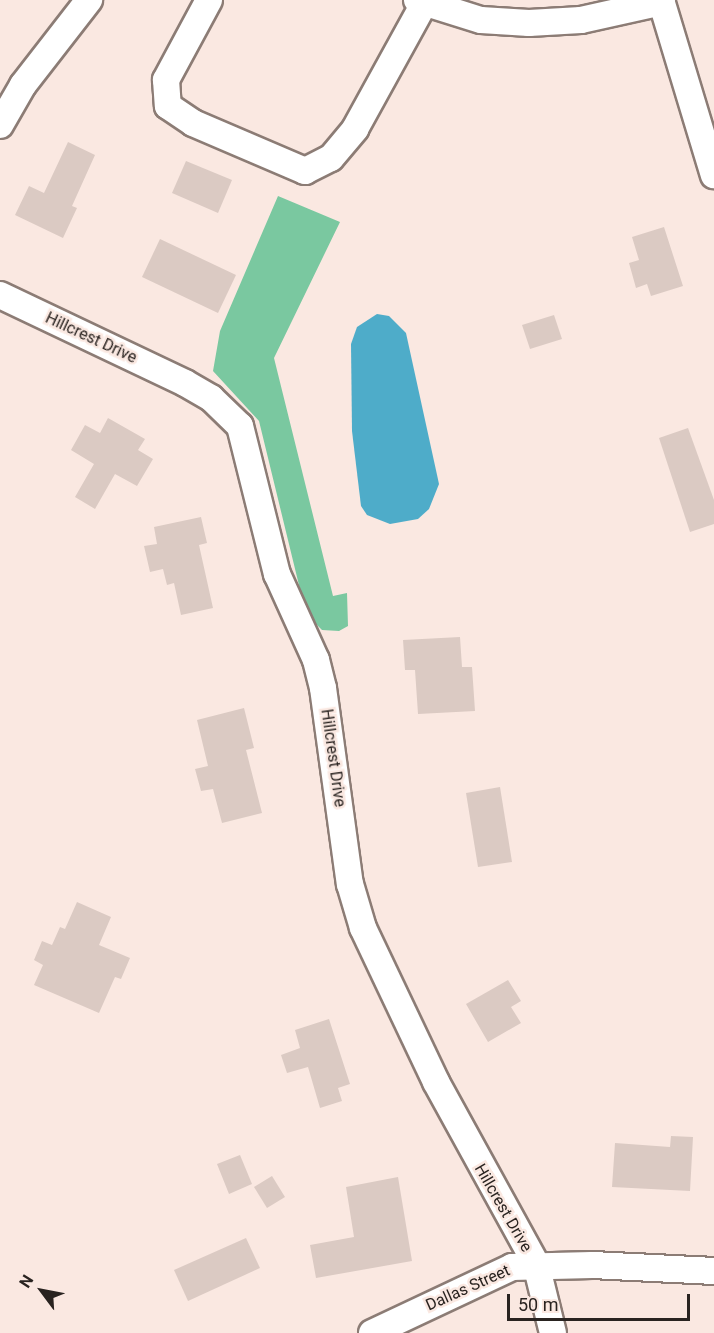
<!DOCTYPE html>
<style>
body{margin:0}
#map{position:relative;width:714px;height:1333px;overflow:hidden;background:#fae8e1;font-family:Roboto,sans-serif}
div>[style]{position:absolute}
.forest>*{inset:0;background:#7ac8a0}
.water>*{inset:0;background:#4eacc9}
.building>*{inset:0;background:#dbcac3}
.roads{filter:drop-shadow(2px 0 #8c7c75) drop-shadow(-2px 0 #8c7c75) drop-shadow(0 2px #8c7c75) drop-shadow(0 -2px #8c7c75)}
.street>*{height:26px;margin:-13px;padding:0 13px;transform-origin:13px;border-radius:13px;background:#fff}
span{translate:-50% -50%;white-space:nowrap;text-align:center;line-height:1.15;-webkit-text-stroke:5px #fae8e1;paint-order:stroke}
.street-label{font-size:16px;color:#292320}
.north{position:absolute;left:12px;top:1261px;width:60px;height:60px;-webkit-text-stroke:4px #fae8e1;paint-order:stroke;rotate:302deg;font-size:16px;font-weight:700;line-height:24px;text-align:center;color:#292320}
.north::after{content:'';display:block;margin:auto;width:21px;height:27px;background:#292320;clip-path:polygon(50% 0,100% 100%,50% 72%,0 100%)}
.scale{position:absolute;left:507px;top:1294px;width:183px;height:27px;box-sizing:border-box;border:3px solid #292320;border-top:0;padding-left:8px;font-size:18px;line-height:21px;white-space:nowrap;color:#292320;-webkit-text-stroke:4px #fae8e1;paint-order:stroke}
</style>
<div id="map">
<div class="forest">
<div style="clip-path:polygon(278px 196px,340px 222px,274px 358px,333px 596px,347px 593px,348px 626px,339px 631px,322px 630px,306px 614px,259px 421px,213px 371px,220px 331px)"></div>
</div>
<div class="water">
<div style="clip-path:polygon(377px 314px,389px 316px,406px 333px,439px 484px,429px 509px,418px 519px,390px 524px,367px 515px,361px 506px,352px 431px,351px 344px,357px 327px)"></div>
</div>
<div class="building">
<div style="clip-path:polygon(68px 142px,95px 155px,72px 206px,77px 208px,63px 238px,15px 215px,29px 186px,44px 193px)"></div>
<div style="clip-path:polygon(186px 161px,232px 180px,218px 213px,172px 193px)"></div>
<div style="clip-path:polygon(664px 227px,683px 286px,651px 296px,647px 284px,636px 288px,629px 263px,639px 260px,632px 237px)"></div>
<div style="clip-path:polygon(160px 239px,236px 275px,218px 313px,142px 277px)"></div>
<div style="clip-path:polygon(554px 315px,562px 339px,530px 349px,522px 325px)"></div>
<div style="clip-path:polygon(108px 418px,145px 439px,138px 450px,153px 459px,137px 486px,115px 474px,95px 509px,75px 497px,94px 464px,71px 450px,85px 425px,100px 433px)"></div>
<div style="clip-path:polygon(688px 428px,714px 500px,714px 524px,690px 532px,659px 438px)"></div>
<div style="clip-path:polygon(201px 517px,207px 543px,199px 545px,213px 608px,181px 615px,174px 583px,167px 585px,163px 569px,150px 572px,144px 546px,157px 544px,154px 527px)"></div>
<div style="clip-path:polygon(460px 637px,462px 667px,472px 667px,475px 711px,418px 714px,415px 670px,405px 670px,403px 640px)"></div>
<div style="clip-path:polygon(244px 708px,254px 748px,246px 750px,262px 813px,222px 823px,213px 789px,201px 791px,195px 769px,208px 766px,197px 720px)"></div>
<div style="clip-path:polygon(500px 787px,512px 862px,478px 867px,466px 793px)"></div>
<div style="clip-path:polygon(77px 902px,111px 917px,99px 945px,130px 958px,121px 979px,115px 977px,99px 1013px,34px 985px,43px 965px,34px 960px,42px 941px,52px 945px,60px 927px,65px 929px)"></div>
<div style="clip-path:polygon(508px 980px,521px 1001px,511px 1007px,521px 1023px,488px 1042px,466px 1004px)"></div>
<div style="clip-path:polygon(329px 1019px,350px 1084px,338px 1088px,342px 1101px,320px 1108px,308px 1067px,287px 1073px,281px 1055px,300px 1048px,295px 1030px)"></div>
<div style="clip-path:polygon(671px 1136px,693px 1137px,690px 1191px,612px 1187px,615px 1143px,670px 1147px)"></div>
<div style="clip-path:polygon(240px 1155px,252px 1184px,229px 1194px,217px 1164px)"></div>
<div style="clip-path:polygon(272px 1176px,285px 1197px,267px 1208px,254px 1187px)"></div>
<div style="clip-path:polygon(398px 1177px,412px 1261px,316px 1278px,310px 1245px,354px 1237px,346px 1187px)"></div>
<div style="clip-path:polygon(246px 1238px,260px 1268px,188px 1301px,174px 1270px)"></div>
</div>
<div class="roads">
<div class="street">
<div style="left:209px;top:0;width:91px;rotate:118.3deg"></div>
<div style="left:166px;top:80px;width:26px;rotate:86deg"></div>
<div style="left:168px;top:106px;width:30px;rotate:34deg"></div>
<div style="left:193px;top:123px;width:122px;rotate:23.2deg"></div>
<div style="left:305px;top:171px;width:29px;rotate:-27deg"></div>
<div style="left:331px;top:158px;width:38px;rotate:-50deg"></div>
<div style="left:355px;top:129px;width:147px;rotate:-61.2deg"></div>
<div style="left:417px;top:0;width:67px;rotate:17.4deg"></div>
<div style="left:481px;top:20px;width:48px;rotate:3.6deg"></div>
<div style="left:529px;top:23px;width:52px;rotate:-3.3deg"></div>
<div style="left:581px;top:20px;width:83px;rotate:-12.5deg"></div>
<div style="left:661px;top:0;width:183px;rotate:73.2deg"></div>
<div style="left:0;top:125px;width:46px;rotate:-60.1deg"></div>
<div style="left:23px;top:85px;width:108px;rotate:-52.2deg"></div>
<div style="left:0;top:295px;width:205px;rotate:25.4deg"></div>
<div style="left:185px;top:383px;width:30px;rotate:30deg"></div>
<div style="left:211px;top:398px;width:40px;rotate:44deg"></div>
<div style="left:240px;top:426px;width:153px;rotate:76deg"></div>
<div style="left:277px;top:574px;width:94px;rotate:65.6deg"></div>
<div style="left:316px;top:660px;width:29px;rotate:76deg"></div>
<div style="left:323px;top:688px;width:198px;rotate:82.2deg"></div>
<div style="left:350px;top:884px;width:46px;rotate:73.5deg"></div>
<div style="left:363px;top:928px;width:170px;rotate:64.6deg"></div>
<div style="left:436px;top:1082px;width:208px;rotate:61.2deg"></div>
<div style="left:536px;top:1264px;width:71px;rotate:76.2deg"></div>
<div style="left:372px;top:1333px;width:155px;rotate:-25.2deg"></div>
<div style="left:512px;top:1267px;width:80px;rotate:-1.4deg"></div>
<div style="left:592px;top:1265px;width:122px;rotate:2.8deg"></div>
</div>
</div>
<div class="street-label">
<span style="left:91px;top:338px;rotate:25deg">Hillcrest Drive</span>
<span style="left:333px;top:758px;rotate:82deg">Hillcrest Drive</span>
<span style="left:503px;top:1208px;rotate:60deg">Hillcrest Drive</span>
<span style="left:468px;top:1288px;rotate:-24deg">Dallas Street</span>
</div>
<div class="north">N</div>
<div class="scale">50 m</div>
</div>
